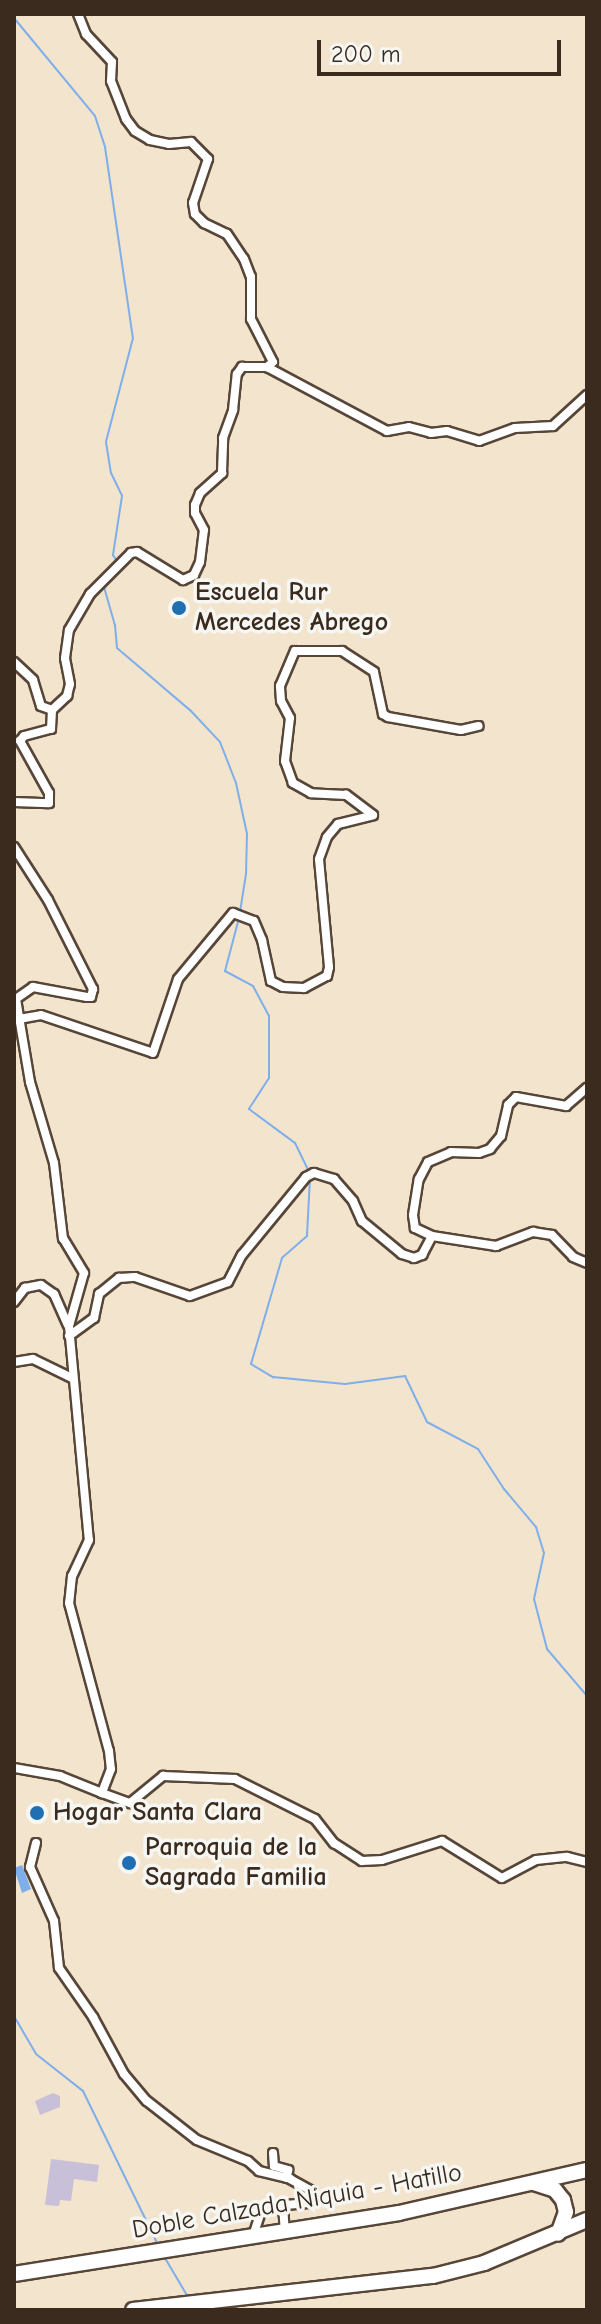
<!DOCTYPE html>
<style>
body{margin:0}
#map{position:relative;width:601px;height:2324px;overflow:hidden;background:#f3e4ce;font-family:"Comic Neue",sans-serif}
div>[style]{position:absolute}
.industrial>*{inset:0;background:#c8bfd8}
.water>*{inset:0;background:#7fafea}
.stream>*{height:2px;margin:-1px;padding:0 1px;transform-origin:1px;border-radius:1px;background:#7fafea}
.roads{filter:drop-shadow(2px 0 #574638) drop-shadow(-2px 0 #574638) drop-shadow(0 2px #574638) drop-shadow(0 -2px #574638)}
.street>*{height:8px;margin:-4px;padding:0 4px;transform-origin:4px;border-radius:4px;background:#fff}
.highway>*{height:14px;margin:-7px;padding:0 7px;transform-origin:7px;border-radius:7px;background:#fff}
.dots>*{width:22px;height:22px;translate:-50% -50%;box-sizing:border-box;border:4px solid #f6f6f2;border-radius:50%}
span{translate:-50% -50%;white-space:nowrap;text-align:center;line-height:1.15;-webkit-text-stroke:7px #f6f6f2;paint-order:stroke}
.poi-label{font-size:26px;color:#3b2a1e;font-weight:700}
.left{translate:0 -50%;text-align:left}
.street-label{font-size:26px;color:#3b2a1e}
.frame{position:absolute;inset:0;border:16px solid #3b2a1e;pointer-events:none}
.scale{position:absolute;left:317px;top:40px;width:244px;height:36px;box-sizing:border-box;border:4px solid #3b2a1e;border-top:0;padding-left:10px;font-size:24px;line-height:28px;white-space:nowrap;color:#3b2a1e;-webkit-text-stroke:6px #f6f6f2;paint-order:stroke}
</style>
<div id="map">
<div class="industrial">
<div style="clip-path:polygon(53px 2093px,60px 2096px,60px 2107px,40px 2115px,35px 2101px)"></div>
<div style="clip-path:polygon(51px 2159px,99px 2165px,97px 2182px,74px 2179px,71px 2201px,60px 2200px,59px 2206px,45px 2205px)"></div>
</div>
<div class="water">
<div style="clip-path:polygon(22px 1865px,31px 1889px,22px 1893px,14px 1868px)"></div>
</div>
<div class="stream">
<div style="left:14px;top:18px;width:127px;rotate:50.4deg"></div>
<div style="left:95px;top:116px;width:33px;rotate:72deg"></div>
<div style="left:105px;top:147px;width:193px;rotate:81.7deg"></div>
<div style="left:133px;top:338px;width:107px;rotate:104.6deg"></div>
<div style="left:106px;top:442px;width:31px;rotate:81deg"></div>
<div style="left:111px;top:473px;width:25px;rotate:64deg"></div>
<div style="left:122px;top:496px;width:60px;rotate:98.7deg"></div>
<div style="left:113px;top:555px;width:9px;rotate:58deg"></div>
<div style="left:120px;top:569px;width:24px;rotate:132deg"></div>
<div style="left:104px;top:587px;width:40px;rotate:74deg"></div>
<div style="left:115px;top:625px;width:23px;rotate:85deg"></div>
<div style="left:117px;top:648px;width:97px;rotate:40.4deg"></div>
<div style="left:191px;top:711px;width:42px;rotate:46.9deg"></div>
<div style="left:220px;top:742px;width:44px;rotate:68.7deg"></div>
<div style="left:236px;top:783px;width:52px;rotate:77.8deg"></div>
<div style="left:247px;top:834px;width:40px;rotate:91.4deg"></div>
<div style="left:246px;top:874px;width:37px;rotate:99deg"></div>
<div style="left:239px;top:918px;width:55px;rotate:104.8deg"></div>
<div style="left:225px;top:971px;width:32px;rotate:28deg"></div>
<div style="left:253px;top:986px;width:34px;rotate:62deg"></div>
<div style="left:269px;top:1016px;width:62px;rotate:90deg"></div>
<div style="left:269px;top:1078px;width:37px;rotate:123deg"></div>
<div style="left:249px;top:1109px;width:57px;rotate:36.5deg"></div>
<div style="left:295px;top:1143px;width:32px;rotate:64deg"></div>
<div style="left:310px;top:1178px;width:58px;rotate:93deg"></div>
<div style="left:307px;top:1236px;width:33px;rotate:139deg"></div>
<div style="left:282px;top:1258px;width:110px;rotate:106.3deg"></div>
<div style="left:251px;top:1364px;width:26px;rotate:31deg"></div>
<div style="left:273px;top:1377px;width:72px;rotate:5.6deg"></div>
<div style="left:345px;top:1384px;width:61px;rotate:-7.6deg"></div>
<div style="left:405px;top:1376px;width:51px;rotate:64.4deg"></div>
<div style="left:427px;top:1422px;width:58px;rotate:27.9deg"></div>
<div style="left:478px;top:1449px;width:48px;rotate:57deg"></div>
<div style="left:504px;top:1489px;width:50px;rotate:49.9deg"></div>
<div style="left:536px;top:1527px;width:27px;rotate:73deg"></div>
<div style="left:544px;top:1553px;width:47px;rotate:102.3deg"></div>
<div style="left:534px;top:1599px;width:52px;rotate:75.4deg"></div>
<div style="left:547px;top:1649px;width:62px;rotate:49.6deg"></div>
<div style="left:14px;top:2016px;width:44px;rotate:59.9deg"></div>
<div style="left:36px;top:2054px;width:60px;rotate:38.2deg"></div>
<div style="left:83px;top:2091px;width:171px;rotate:64deg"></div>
<div style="left:165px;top:2258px;width:45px;rotate:59.5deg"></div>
</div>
<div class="roads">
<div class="street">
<div style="left:78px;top:14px;width:22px;rotate:68deg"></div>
<div style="left:86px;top:34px;width:38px;rotate:47deg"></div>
<div style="left:112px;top:62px;width:19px;rotate:93deg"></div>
<div style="left:111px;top:81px;width:41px;rotate:68.5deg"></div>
<div style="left:126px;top:119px;width:15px;rotate:53deg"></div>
<div style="left:135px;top:131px;width:17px;rotate:31deg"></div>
<div style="left:150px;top:140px;width:19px;rotate:12deg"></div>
<div style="left:169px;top:144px;width:22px;rotate:-5deg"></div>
<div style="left:191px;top:142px;width:24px;rotate:45deg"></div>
<div style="left:208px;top:159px;width:46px;rotate:108.8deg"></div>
<div style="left:193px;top:203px;width:11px;rotate:80deg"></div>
<div style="left:195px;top:214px;width:13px;rotate:45deg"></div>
<div style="left:204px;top:223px;width:25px;rotate:26deg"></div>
<div style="left:227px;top:234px;width:30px;rotate:56deg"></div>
<div style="left:244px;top:259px;width:19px;rotate:69deg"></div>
<div style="left:251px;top:277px;width:42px;rotate:90deg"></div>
<div style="left:251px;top:319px;width:48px;rotate:62.9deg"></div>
<div style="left:273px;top:362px;width:8px;rotate:140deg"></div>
<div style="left:14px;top:662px;width:26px;rotate:43deg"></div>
<div style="left:33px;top:680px;width:27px;rotate:73deg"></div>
<div style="left:41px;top:706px;width:12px;rotate:20deg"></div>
<div style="left:14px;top:802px;width:35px;rotate:2deg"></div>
<div style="left:49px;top:803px;width:10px;rotate:-90deg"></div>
<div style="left:49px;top:793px;width:60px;rotate:-119.1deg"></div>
<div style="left:20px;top:741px;width:6px;rotate:-51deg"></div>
<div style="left:24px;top:736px;width:28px;rotate:-15deg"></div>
<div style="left:51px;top:729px;width:19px;rotate:-87deg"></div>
<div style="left:52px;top:710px;width:21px;rotate:-43deg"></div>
<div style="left:67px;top:696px;width:12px;rotate:-76deg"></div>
<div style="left:70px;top:684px;width:26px;rotate:-101deg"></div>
<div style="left:65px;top:658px;width:28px;rotate:-82deg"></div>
<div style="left:69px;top:630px;width:42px;rotate:-59.7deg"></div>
<div style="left:90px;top:594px;width:58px;rotate:-45deg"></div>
<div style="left:131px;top:553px;width:6px;rotate:-9deg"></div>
<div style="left:137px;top:552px;width:54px;rotate:31.3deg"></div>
<div style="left:183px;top:580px;width:12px;rotate:-24deg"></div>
<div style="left:194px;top:575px;width:14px;rotate:-65deg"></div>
<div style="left:200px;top:562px;width:32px;rotate:-83deg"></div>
<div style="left:204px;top:530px;width:19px;rotate:-118deg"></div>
<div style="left:195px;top:513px;width:8px;rotate:-90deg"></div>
<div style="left:195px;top:505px;width:13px;rotate:-67deg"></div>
<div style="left:200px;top:493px;width:30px;rotate:-42deg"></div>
<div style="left:222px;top:473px;width:35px;rotate:-88deg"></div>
<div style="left:223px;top:438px;width:30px;rotate:-70deg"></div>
<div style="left:233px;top:410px;width:36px;rotate:-84deg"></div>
<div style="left:237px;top:374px;width:9px;rotate:-54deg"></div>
<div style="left:242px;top:367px;width:25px"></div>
<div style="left:267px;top:367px;width:136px;rotate:28.1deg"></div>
<div style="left:387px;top:431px;width:22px;rotate:-10deg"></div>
<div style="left:409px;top:427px;width:23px;rotate:15deg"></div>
<div style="left:431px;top:433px;width:16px;rotate:-7deg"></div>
<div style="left:447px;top:431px;width:34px;rotate:17deg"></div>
<div style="left:479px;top:441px;width:38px;rotate:-20deg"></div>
<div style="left:515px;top:428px;width:38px;rotate:-3deg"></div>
<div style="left:553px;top:426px;width:46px;rotate:-42.4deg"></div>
<div style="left:14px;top:847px;width:63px;rotate:57.3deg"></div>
<div style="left:48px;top:900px;width:100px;rotate:63.2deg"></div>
<div style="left:93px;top:989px;width:8px;rotate:104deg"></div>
<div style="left:91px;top:997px;width:4px;rotate:180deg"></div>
<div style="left:87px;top:997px;width:55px;rotate:-169.5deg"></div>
<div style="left:33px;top:987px;width:21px;rotate:145deg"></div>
<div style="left:16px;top:999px;width:84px;rotate:80.4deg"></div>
<div style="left:30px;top:1082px;width:84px;rotate:73.5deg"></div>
<div style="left:54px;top:1163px;width:76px;rotate:83.2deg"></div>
<div style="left:63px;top:1238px;width:41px;rotate:59deg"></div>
<div style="left:84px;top:1273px;width:55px;rotate:105.8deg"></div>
<div style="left:69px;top:1326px;width:215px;rotate:84.7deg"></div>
<div style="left:89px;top:1540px;width:40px;rotate:115deg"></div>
<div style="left:72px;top:1576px;width:27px;rotate:96deg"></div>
<div style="left:69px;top:1603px;width:153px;rotate:74.9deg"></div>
<div style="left:109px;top:1751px;width:18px;rotate:84deg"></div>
<div style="left:111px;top:1769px;width:26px;rotate:111deg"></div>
<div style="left:102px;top:1793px;width:45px;rotate:-158deg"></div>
<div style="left:60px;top:1776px;width:47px;rotate:-170.1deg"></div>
<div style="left:19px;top:1019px;width:22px;rotate:-10deg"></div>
<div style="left:41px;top:1015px;width:118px;rotate:18.7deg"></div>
<div style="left:153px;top:1053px;width:78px;rotate:-71.3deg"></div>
<div style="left:178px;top:979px;width:86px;rotate:-50.2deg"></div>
<div style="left:233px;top:913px;width:22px;rotate:21deg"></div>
<div style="left:254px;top:921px;width:21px;rotate:67deg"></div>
<div style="left:262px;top:940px;width:42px;rotate:77.6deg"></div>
<div style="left:271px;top:981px;width:13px;rotate:27deg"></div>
<div style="left:283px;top:987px;width:21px;rotate:3deg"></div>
<div style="left:304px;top:988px;width:26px;rotate:-28deg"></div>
<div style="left:327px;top:976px;width:9px;rotate:-77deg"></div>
<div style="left:329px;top:967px;width:108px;rotate:-95.3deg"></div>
<div style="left:319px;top:859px;width:23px;rotate:-70deg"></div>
<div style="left:327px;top:837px;width:17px;rotate:-50deg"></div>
<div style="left:338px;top:824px;width:36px;rotate:-14deg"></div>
<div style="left:373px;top:815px;width:34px;rotate:-143deg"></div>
<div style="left:346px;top:795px;width:35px;rotate:-177deg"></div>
<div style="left:311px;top:793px;width:21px;rotate:-151deg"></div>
<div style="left:293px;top:783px;width:23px;rotate:-110deg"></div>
<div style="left:285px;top:761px;width:43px;rotate:-83.4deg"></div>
<div style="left:290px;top:718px;width:19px;rotate:-118deg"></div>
<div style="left:281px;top:701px;width:15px;rotate:-94deg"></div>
<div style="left:280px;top:686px;width:38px;rotate:-67deg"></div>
<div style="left:295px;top:651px;width:47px"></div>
<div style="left:342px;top:651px;width:38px;rotate:33deg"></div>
<div style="left:374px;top:672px;width:43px;rotate:77.9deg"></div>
<div style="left:383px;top:714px;width:6px;rotate:31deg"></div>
<div style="left:388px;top:717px;width:74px;rotate:10.1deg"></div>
<div style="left:461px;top:730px;width:18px;rotate:-13deg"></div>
<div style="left:432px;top:1236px;width:19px;rotate:-155deg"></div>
<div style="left:415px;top:1228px;width:13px;rotate:-99deg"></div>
<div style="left:413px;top:1215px;width:36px;rotate:-81deg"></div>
<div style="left:419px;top:1179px;width:19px;rotate:-62deg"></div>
<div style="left:428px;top:1162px;width:25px;rotate:-23deg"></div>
<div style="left:451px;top:1152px;width:28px;rotate:2deg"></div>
<div style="left:479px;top:1153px;width:12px;rotate:-20deg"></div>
<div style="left:490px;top:1149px;width:17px;rotate:-50deg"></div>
<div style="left:501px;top:1136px;width:32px;rotate:-77deg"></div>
<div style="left:508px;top:1105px;width:11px;rotate:-45deg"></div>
<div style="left:516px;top:1097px;width:51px;rotate:10.2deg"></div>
<div style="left:566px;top:1106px;width:28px;rotate:-41deg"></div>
<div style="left:14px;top:1302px;width:18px;rotate:-52deg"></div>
<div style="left:25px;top:1288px;width:16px;rotate:-11deg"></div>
<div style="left:41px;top:1285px;width:16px;rotate:35deg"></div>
<div style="left:54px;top:1294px;width:34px;rotate:66deg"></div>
<div style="left:69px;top:1336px;width:31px;rotate:-36deg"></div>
<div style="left:94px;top:1318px;width:25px;rotate:-78deg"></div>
<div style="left:99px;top:1294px;width:26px;rotate:-39deg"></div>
<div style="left:119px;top:1278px;width:16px;rotate:-4deg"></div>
<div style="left:135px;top:1277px;width:58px;rotate:19.1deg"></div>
<div style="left:190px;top:1296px;width:40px;rotate:-20.2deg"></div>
<div style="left:228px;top:1282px;width:30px;rotate:-63deg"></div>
<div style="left:242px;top:1255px;width:101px;rotate:-50.6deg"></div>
<div style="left:306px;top:1177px;width:9px;rotate:-27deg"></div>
<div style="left:314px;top:1173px;width:21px;rotate:17deg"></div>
<div style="left:334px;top:1179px;width:29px;rotate:49deg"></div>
<div style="left:353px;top:1201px;width:22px;rotate:66deg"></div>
<div style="left:362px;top:1221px;width:52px;rotate:39.5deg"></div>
<div style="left:402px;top:1254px;width:13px;rotate:18deg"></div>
<div style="left:414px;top:1258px;width:9px;rotate:-21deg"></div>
<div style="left:422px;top:1255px;width:21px;rotate:-62deg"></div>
<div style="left:432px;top:1236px;width:65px;rotate:8.9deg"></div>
<div style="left:496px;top:1246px;width:40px;rotate:-21deg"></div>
<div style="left:533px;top:1232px;width:19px;rotate:9deg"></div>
<div style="left:552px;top:1235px;width:30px;rotate:46deg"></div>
<div style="left:573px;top:1257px;width:15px;rotate:23deg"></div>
<div style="left:14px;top:1362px;width:19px;rotate:-9deg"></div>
<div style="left:33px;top:1359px;width:43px;rotate:26deg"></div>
<div style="left:102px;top:1793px;width:30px;rotate:20deg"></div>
<div style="left:130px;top:1803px;width:43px;rotate:-39.3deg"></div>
<div style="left:163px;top:1776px;width:72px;rotate:2.4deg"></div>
<div style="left:235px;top:1779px;width:89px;rotate:26.6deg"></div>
<div style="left:315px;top:1819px;width:31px;rotate:52deg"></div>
<div style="left:334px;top:1843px;width:33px;rotate:33deg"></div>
<div style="left:362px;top:1861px;width:20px;rotate:-3deg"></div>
<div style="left:382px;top:1860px;width:63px;rotate:-17.6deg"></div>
<div style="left:442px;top:1841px;width:70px;rotate:31.7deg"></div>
<div style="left:502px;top:1878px;width:38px;rotate:-28deg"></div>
<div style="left:536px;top:1860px;width:31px;rotate:-6deg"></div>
<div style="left:567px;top:1857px;width:21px;rotate:14deg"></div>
<div style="left:36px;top:1843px;width:25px;rotate:104deg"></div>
<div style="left:30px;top:1867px;width:59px;rotate:66deg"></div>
<div style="left:54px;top:1921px;width:47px;rotate:83.9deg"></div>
<div style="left:59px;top:1968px;width:60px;rotate:55.2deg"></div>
<div style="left:93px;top:2017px;width:65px;rotate:61.5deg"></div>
<div style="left:124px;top:2074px;width:35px;rotate:50deg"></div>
<div style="left:147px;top:2101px;width:63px;rotate:38deg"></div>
<div style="left:197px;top:2140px;width:55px;rotate:22.4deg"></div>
<div style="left:248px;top:2161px;width:15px;rotate:42deg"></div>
<div style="left:259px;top:2171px;width:32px;rotate:14deg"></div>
<div style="left:290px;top:2179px;width:25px;rotate:29deg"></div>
<div style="left:312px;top:2191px;width:7px;rotate:82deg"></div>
<div style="left:313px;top:2198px;width:7px;rotate:135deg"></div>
<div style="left:308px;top:2203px;width:25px;rotate:175deg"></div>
<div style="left:273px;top:2153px;width:13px;rotate:86deg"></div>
<div style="left:274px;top:2166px;width:15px;rotate:16deg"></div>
<div style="left:288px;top:2170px;width:8px;rotate:97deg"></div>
<div style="left:253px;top:2236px;width:25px;rotate:-72deg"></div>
<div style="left:261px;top:2212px;width:23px;rotate:-18deg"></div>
<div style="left:283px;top:2205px;width:26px;rotate:86deg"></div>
</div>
<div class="highway">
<div style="left:534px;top:2183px;width:22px;rotate:18deg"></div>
<div style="left:555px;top:2190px;width:13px;rotate:51deg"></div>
<div style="left:563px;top:2200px;width:12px;rotate:76deg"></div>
<div style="left:566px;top:2212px;width:23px;rotate:110deg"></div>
<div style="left:14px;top:2274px;width:390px;rotate:-9deg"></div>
<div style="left:399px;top:2213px;width:193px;rotate:-12.9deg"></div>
<div style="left:133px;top:2310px;width:302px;rotate:-6.5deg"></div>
<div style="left:433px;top:2276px;width:53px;rotate:-14.3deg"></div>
<div style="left:484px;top:2263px;width:112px;rotate:-22.7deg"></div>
</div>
</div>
<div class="dots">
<div style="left:179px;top:608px;background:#1f6fb2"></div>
<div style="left:37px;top:1813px;background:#1f6fb2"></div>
<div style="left:129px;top:1863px;background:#1f6fb2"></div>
</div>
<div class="poi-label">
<span class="left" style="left:195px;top:608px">Escuela Rur<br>Mercedes Abrego</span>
<span class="left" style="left:53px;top:1813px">Hogar Santa Clara</span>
<span class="left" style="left:145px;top:1863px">Parroquia de la<br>Sagrada Familia</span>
</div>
<div class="street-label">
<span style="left:297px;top:2202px;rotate:-10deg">Doble Calzada Niquia - Hatillo</span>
</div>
<div class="frame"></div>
<div class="scale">200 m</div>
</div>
